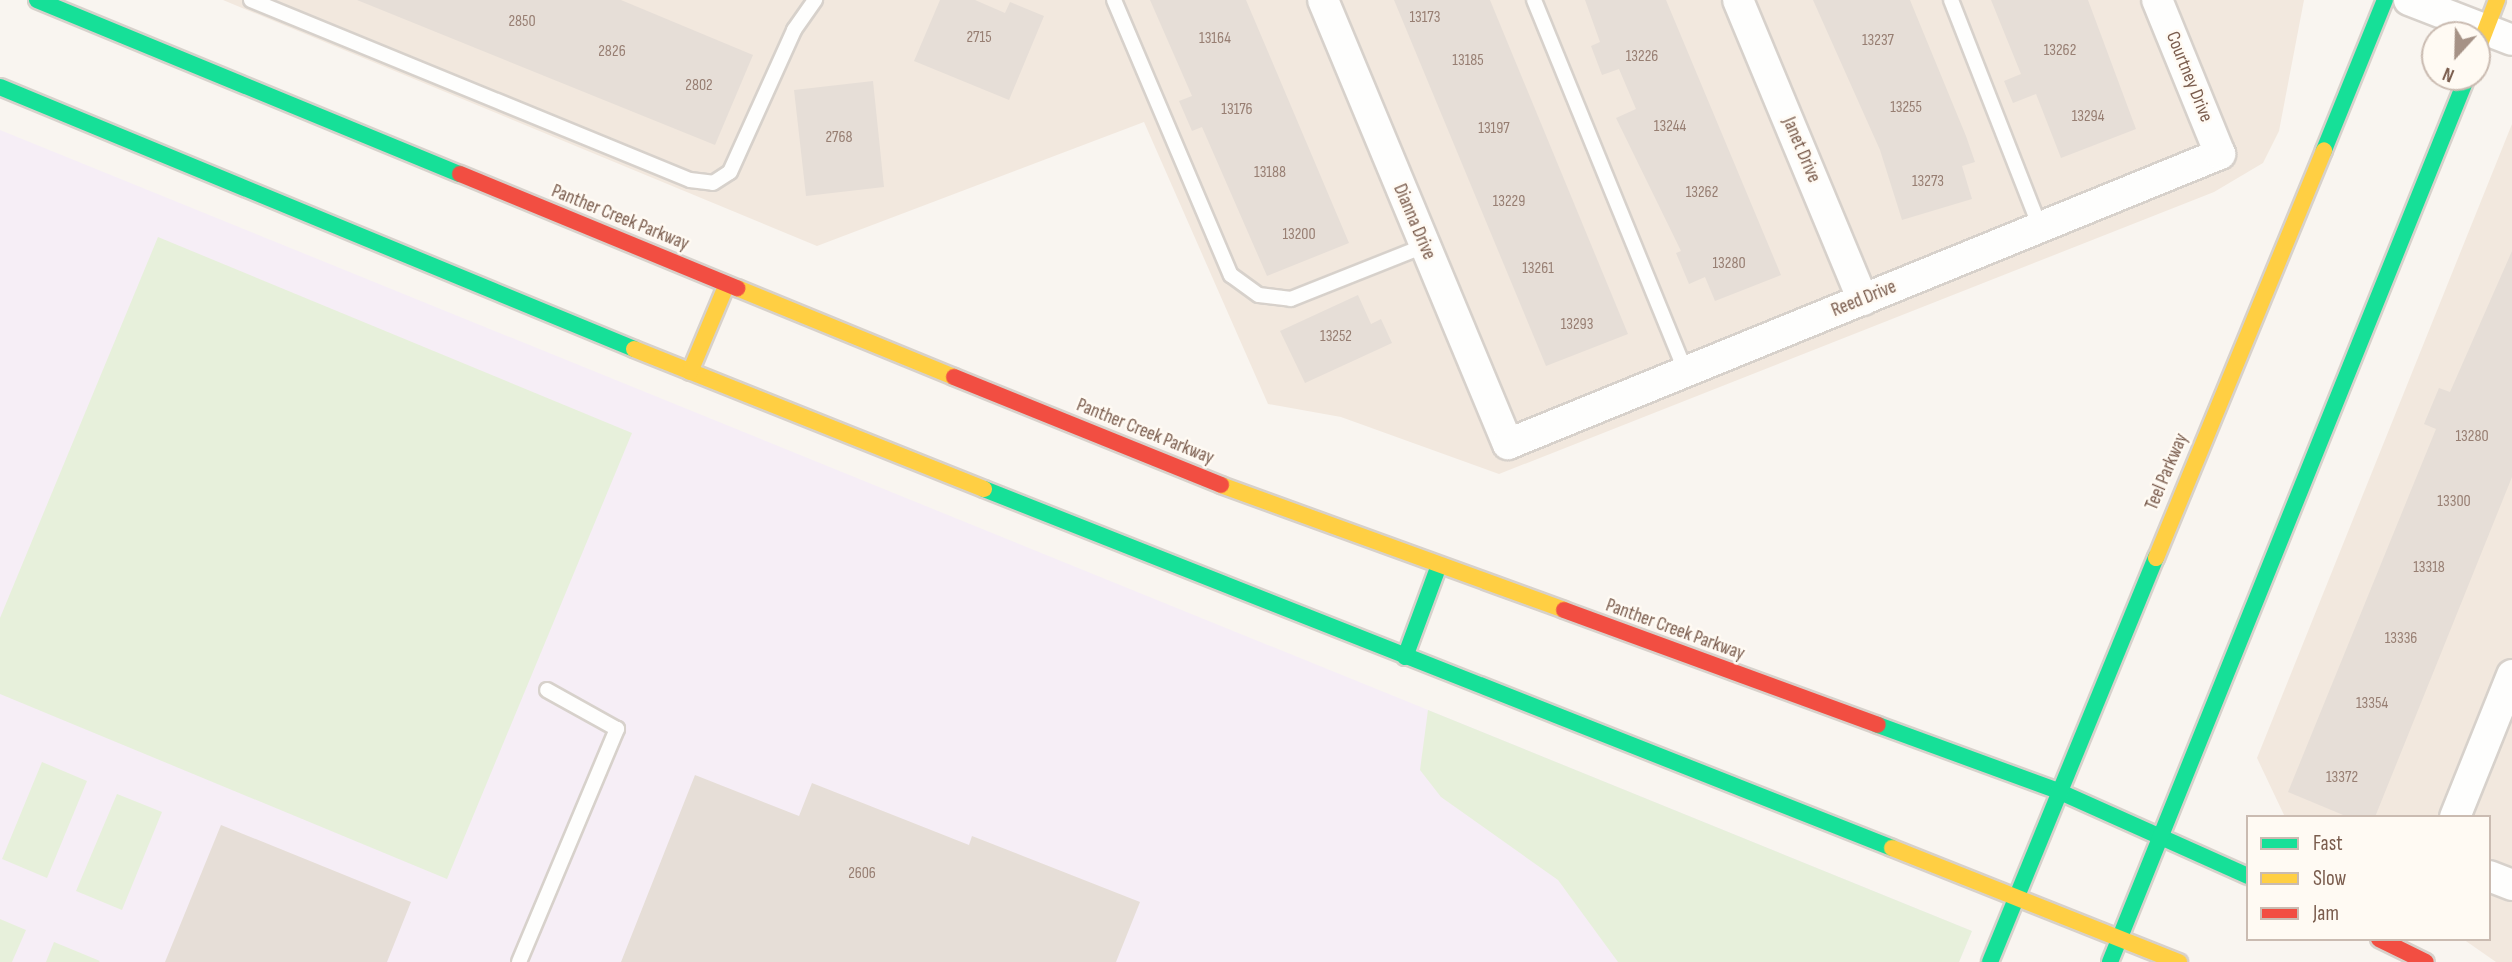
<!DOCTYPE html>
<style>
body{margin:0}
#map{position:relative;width:2512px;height:962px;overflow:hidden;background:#f9f5f0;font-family:"Sofia Sans Condensed",sans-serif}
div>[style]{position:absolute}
.residential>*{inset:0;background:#f2e8de}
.education>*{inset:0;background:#f6eef6}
.green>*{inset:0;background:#e7f0db}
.building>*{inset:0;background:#e6ded7}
.roads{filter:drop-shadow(2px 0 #d7d1cb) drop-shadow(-2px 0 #d7d1cb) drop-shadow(0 2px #d7d1cb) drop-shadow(0 -2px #d7d1cb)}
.lane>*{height:14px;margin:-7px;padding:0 7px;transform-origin:7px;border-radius:7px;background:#fefefd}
.street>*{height:30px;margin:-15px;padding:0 15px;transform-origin:15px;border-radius:15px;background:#fefefd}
.fast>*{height:16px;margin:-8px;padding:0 8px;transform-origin:8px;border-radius:8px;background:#16e098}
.slow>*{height:16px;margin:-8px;padding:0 8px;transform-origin:8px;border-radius:8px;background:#ffcf43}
.jam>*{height:16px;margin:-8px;padding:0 8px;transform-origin:8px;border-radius:8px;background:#f24e42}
span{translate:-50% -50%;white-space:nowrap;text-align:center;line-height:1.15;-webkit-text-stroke:5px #fffaf3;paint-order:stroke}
.number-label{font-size:16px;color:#977e72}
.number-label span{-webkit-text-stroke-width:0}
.street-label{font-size:19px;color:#7a5c4d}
.legend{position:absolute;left:2246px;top:815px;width:245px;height:126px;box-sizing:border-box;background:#fffaf3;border:2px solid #cabbb1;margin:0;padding:9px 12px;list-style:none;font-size:21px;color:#7a5c4d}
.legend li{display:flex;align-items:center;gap:14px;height:35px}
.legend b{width:35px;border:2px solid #cabbb1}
.north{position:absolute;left:2421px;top:21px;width:70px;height:70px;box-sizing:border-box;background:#fffaf3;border:2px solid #cabbb1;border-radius:50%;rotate:202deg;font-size:19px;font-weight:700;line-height:28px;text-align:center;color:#7a5c4d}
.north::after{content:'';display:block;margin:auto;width:24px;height:32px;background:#a69286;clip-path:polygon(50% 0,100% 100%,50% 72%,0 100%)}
</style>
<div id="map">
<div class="residential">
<div style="clip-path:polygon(223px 0,2304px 0,2279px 131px,2263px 163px,2214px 192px,1499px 474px,1341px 417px,1268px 404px,1144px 122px,817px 246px)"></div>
<div style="clip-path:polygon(2512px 124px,2512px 962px,2496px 962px,2463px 939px,2489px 939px,2489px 817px,2285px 817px,2257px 758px)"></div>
</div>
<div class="education">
<div style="clip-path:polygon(0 130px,1972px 931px,1959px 962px,0 962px)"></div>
</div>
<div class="green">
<div style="clip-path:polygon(158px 237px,632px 433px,447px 879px,0 694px,0 618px)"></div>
<div style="clip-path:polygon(1428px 710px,1972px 931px,1959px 962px,1618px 962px,1558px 880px,1441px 797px,1420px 770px)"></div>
<div style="clip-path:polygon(42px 762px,87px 781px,47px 878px,2px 859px)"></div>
<div style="clip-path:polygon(117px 794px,162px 812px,122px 910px,76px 891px)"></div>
<div style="clip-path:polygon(0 919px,26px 930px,12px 962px,0 962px)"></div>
<div style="clip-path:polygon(54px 942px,100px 961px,99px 962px,46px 962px)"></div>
</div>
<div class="building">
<div style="clip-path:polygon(357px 0,621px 0,753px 55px,715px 145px)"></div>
<div style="clip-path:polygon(940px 0,975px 0,1005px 13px,1010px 2px,1044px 16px,1009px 100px,914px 61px)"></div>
<div style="clip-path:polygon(1150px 0,1246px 0,1349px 243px,1267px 276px,1202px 127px,1192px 131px,1179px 101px,1192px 96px)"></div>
<div style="clip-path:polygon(1394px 0,1490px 0,1628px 334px,1546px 366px)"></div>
<div style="clip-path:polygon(1585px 0,1666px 0,1781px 275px,1715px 301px,1705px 277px,1689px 284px,1676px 253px,1681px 251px,1616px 118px,1636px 109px,1619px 69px,1602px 75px,1591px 46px,1600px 42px)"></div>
<div style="clip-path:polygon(1813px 0,1910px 0,1966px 136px,1975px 162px,1962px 166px,1972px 199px,1902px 220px,1880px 150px)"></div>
<div style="clip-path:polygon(1991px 0,2088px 0,2136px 129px,2061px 158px,2036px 94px,2013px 103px,2004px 81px,2021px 74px)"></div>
<div style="clip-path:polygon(873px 81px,884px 187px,806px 196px,794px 90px)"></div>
<div style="clip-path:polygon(2512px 251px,2512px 477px,2375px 817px,2348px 817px,2288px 792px,2436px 429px,2424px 424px,2439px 388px,2450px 392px)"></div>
<div style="clip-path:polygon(1358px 295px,1371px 324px,1381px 319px,1392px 343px,1305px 383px,1280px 331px)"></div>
<div style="clip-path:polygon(695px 775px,799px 816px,812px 783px,969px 845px,972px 836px,1140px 902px,1116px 962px,621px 962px)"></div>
<div style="clip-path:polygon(221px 825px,411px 902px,387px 962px,165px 962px)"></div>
</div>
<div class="roads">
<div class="lane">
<div style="left:251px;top:0;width:474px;rotate:22.3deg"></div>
<div style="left:690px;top:180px;width:23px;rotate:7deg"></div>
<div style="left:713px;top:183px;width:20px;rotate:-33deg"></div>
<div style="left:730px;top:172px;width:156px;rotate:-65.7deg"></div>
<div style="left:794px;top:30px;width:37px;rotate:-55deg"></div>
<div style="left:1114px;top:0;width:299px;rotate:67deg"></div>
<div style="left:1231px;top:275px;width:34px;rotate:36deg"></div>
<div style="left:1259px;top:295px;width:32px;rotate:7deg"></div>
<div style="left:1291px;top:299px;width:143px;rotate:-21.7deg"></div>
<div style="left:1534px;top:0;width:402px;rotate:67.8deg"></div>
<div style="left:1951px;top:0;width:244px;rotate:68.6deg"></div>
<div style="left:519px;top:962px;width:253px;rotate:-67.2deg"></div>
<div style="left:617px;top:729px;width:80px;rotate:-150.9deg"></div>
</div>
<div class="street">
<div style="left:1323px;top:0;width:481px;rotate:67.4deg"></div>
<div style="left:1508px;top:444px;width:769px;rotate:-22.16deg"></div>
<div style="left:2220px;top:154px;width:166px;rotate:-112.2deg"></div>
<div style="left:1738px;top:0;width:325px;rotate:67.4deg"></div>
<div style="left:2409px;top:0;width:110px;rotate:21.2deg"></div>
<div style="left:2455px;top:817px;width:153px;rotate:-68.1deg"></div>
<div style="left:2489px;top:876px;width:25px;rotate:21deg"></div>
</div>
<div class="fast">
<div style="left:37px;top:0;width:457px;rotate:22.4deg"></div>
<div style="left:0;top:87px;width:686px;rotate:22.45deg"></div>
<div style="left:2324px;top:150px;width:162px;rotate:-67.9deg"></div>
<div style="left:984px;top:489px;width:976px;rotate:21.57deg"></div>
<div style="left:1405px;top:657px;width:98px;rotate:-69.7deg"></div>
<div style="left:1878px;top:725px;width:192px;rotate:20.1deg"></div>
<div style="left:2058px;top:791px;width:208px;rotate:24.1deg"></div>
<div style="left:1990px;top:962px;width:437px;rotate:-67.7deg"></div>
<div style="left:2110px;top:962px;width:954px;rotate:-68.03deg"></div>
</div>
<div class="slow">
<div style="left:2477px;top:52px;width:56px;rotate:-69deg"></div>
<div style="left:737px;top:288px;width:235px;rotate:22.3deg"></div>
<div style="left:634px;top:349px;width:377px;rotate:21.8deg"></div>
<div style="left:690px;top:372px;width:95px;rotate:-67.2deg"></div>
<div style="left:1221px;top:485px;width:365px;rotate:20deg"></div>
<div style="left:2156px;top:558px;width:441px;rotate:-67.6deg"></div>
<div style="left:1892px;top:848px;width:309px;rotate:21.7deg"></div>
</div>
<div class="jam">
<div style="left:460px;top:174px;width:300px;rotate:22.4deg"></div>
<div style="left:954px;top:377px;width:288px;rotate:22deg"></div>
<div style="left:1564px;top:610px;width:334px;rotate:20.1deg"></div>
<div style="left:2379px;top:939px;width:52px;rotate:26.1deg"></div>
</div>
</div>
<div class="number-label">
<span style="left:1425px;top:18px">13173</span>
<span style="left:522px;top:22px">2850</span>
<span style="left:979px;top:38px">2715</span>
<span style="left:1215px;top:39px">13164</span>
<span style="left:1878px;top:41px">13237</span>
<span style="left:2060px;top:51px">13262</span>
<span style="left:612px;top:52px">2826</span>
<span style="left:1642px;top:57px">13226</span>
<span style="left:1468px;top:61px">13185</span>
<span style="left:699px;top:86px">2802</span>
<span style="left:1906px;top:108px">13255</span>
<span style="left:1237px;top:110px">13176</span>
<span style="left:2088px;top:117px">13294</span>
<span style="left:1670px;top:127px">13244</span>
<span style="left:1494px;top:129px">13197</span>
<span style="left:839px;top:138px">2768</span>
<span style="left:1270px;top:173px">13188</span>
<span style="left:1928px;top:182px">13273</span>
<span style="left:1702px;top:193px">13262</span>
<span style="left:1509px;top:202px">13229</span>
<span style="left:1299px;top:235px">13200</span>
<span style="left:1729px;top:264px">13280</span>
<span style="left:1538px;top:269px">13261</span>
<span style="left:1577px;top:325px">13293</span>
<span style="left:1336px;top:337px">13252</span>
<span style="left:2472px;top:437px">13280</span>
<span style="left:2454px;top:502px">13300</span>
<span style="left:2429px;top:568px">13318</span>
<span style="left:2401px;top:639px">13336</span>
<span style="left:2372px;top:704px">13354</span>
<span style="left:2342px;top:778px">13372</span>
<span style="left:862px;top:874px">2606</span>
</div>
<div class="street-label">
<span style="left:2189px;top:77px;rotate:68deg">Courtney Drive</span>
<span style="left:1801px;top:150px;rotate:67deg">Janet Drive</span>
<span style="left:620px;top:218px;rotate:22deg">Panther Creek Parkway</span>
<span style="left:1414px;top:222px;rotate:67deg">Dianna Drive</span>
<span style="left:1864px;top:299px;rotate:-22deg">Reed Drive</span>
<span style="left:1145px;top:432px;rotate:22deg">Panther Creek Parkway</span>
<span style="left:2167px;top:472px;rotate:-67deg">Teel Parkway</span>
<span style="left:1675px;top:630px;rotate:20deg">Panther Creek Parkway</span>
</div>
<ul class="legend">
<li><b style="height:9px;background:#16e098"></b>Fast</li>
<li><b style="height:9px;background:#ffcf43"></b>Slow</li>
<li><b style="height:9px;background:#f24e42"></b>Jam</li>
</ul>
<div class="north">N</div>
</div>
